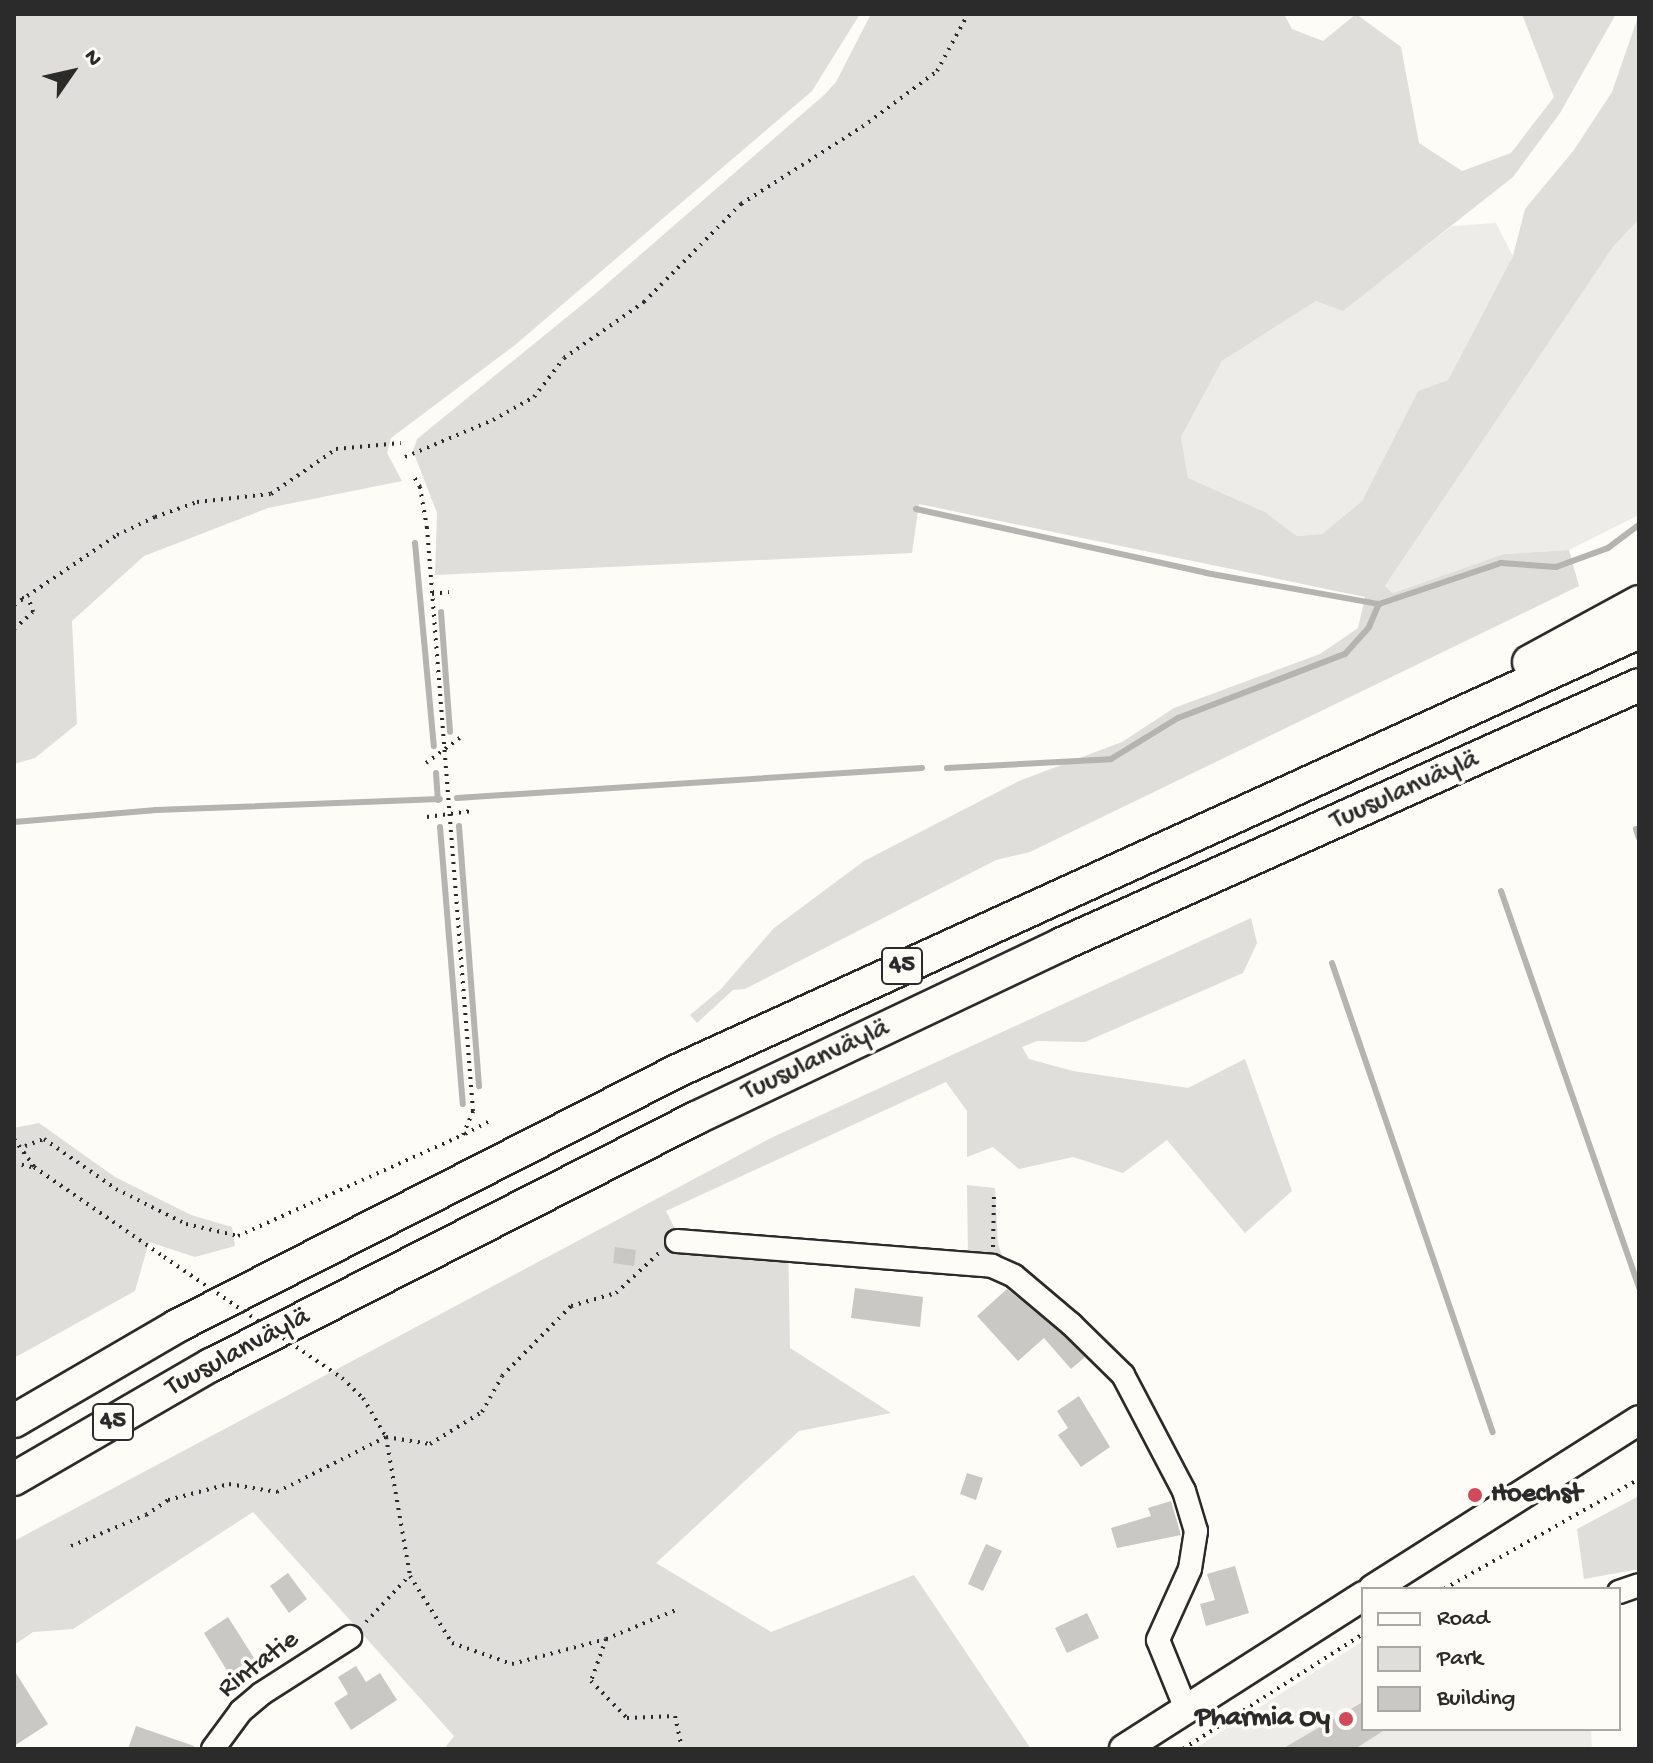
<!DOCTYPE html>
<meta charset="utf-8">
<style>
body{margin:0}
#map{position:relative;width:1653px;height:1763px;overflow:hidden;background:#fdfcf7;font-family:"Gochi Hand",sans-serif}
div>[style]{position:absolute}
.built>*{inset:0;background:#edece8}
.green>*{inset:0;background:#dfdeda}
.stream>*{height:6px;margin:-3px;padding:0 3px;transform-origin:3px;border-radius:3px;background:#b5b4b1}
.building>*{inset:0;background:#c9c8c4}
.path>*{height:4px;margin-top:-2px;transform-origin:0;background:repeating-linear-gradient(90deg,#2b2b2b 0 2px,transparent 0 8px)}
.roads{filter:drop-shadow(2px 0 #2b2b2b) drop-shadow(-2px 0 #2b2b2b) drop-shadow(0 2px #2b2b2b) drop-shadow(0 -2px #2b2b2b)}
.minor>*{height:22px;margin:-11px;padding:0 11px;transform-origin:11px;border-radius:11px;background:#fdfcf7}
.major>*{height:28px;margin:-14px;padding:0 14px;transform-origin:14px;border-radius:14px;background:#fdfcf7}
.highway>*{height:32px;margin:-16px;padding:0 16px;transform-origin:16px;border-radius:16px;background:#fdfcf7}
.path-bridge>*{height:4px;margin-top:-2px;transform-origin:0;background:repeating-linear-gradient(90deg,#2b2b2b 0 2px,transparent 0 8px)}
.dots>*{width:22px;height:22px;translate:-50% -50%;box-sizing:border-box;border:4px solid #fdfcf7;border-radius:50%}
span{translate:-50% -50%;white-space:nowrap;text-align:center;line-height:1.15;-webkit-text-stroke:7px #fdfcf7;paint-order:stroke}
.shield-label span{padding:2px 6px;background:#fdfcf7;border:2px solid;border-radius:6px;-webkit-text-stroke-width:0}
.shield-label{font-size:26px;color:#2b2b2b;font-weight:700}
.street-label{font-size:28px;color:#2b2b2b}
.poi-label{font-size:28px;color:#2b2b2b;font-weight:700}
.left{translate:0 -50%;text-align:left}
.right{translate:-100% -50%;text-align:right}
.frame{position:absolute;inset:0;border:16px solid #2b2b2b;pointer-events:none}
.legend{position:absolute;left:1361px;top:1587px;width:260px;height:144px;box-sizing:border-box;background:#fdfcf7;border:2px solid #a9a8a5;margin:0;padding:10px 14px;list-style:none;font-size:24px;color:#2b2b2b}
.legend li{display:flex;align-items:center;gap:16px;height:40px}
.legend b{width:40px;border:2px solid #a9a8a5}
.north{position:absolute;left:32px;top:32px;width:80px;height:80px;-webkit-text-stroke:6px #fdfcf7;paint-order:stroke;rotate:56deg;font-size:22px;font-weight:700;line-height:32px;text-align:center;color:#2b2b2b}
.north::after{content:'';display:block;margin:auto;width:28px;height:36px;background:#2b2b2b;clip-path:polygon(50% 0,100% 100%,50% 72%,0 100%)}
</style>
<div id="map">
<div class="built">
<div style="clip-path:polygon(1639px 219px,1639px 515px,1569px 550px,1504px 554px,1393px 593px,1385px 586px,1613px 247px)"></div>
<div style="clip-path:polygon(1496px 223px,1513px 256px,1448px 380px,1418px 391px,1362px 501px,1322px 534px,1297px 536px,1265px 512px,1188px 478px,1181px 437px,1222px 361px,1316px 301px,1343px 310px,1452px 226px)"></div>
<div style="clip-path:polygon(1363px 1641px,1363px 1729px,1591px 1729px,1592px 1749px,1194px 1749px)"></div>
</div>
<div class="green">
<div style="clip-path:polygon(14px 14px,860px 14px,812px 91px,515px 345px,391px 438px,387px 453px,402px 481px,268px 508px,144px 556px,72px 621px,77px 724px,35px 758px,14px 764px)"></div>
<div style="clip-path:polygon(871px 14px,1284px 14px,1292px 29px,1323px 41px,1356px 14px,1401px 47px,1419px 143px,1462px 171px,1511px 153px,1554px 97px,1522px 14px,1616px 14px,1560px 113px,1513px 177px,1343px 311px,1316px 301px,1222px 361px,1181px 437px,1188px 478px,1265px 512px,1297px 536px,1322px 534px,1362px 501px,1418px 391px,1448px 380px,1513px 256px,1525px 209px,1574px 150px,1612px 92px,1639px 14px,1639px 219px,1613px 247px,1385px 586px,1393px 593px,1504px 554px,1569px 550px,1579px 586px,1030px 852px,996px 860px,745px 989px,733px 990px,697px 1023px,690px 1015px,721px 989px,774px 928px,864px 861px,1019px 781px,1122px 742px,1174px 708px,1320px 654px,1358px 628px,1365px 597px,919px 504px,912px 553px,435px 575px,437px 513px,413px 451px,417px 439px,594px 295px,824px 95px,836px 82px)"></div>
<div style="clip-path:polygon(1251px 918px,1257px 943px,1243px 973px,1085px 1042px,1037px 1041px,1022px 1047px,1029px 1059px,1073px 1071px,1188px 1088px,1245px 1059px,1292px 1191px,1245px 1233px,1167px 1140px,1123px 1173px,1073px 1157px,1019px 1169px,993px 1147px,967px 1157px,967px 1111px,946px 1082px,666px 1211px,678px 1235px,788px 1239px,790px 1348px,891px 1413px,799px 1431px,656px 1563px,771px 1632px,914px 1575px,1031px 1749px,444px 1749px,454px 1736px,253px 1512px,73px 1629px,33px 1632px,14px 1645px,14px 1541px,773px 1137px)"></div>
<div style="clip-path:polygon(39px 1123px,115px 1177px,191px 1215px,232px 1227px,235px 1246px,195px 1257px,149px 1242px,135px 1291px,14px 1358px,14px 1128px)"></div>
<div style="clip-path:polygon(967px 1185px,995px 1188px,998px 1244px,1005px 1263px,968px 1257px)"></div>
<div style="clip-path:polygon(1639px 1496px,1639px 1569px,1584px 1579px,1577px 1529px)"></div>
</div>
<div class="stream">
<div style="left:916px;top:509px;width:297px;rotate:12.4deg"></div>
<div style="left:1206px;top:573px;width:176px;rotate:10.2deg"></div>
<div style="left:415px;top:543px;width:204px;rotate:84.7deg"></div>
<div style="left:441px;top:612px;width:120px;rotate:85.7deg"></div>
<div style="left:947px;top:768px;width:164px;rotate:-3.1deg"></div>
<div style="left:1111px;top:759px;width:79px;rotate:-31.5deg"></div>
<div style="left:1178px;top:718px;width:179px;rotate:-21deg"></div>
<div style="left:1345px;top:654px;width:36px;rotate:-48deg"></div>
<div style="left:1369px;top:627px;width:25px;rotate:-67deg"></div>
<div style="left:1379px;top:604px;width:129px;rotate:-18.6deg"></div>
<div style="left:1501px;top:563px;width:55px;rotate:4.2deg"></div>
<div style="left:1556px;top:567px;width:55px;rotate:-20.1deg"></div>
<div style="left:1608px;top:548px;width:39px;rotate:-37deg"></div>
<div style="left:436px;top:773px;width:27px;rotate:86deg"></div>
<div style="left:457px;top:798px;width:466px;rotate:-3.7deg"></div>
<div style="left:14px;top:822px;width:143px;rotate:-4.8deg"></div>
<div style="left:156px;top:810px;width:284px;rotate:-2.2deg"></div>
<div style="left:459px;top:826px;width:261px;rotate:85.6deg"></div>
<div style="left:440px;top:827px;width:278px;rotate:85.3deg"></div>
<div style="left:1636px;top:829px;width:9px;rotate:72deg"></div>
<div style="left:1501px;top:891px;width:420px;rotate:70.8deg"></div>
<div style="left:1332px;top:963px;width:496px;rotate:71.1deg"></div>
</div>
<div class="building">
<div style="clip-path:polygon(615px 1247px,636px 1250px,634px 1266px,613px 1263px)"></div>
<div style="clip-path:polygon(855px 1288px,923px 1297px,920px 1327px,851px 1318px)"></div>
<div style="clip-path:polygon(1007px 1289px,1062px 1334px,1085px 1357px,1071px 1369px,1044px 1338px,1018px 1361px,977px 1316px)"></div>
<div style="clip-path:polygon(1079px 1396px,1110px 1447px,1081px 1467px,1058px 1435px,1068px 1428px,1057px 1411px)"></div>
<div style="clip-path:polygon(967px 1473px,983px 1478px,976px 1500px,960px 1494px)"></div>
<div style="clip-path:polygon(1171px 1501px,1181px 1535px,1117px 1548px,1111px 1528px,1151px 1516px,1148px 1508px)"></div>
<div style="clip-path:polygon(986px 1544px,1002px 1551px,983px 1591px,968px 1584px)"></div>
<div style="clip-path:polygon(1235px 1566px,1249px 1613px,1206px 1626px,1200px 1604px,1215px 1600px,1207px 1574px)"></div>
<div style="clip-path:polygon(288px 1573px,307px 1599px,289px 1613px,270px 1586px)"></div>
<div style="clip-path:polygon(1087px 1613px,1099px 1638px,1067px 1653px,1055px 1628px)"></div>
<div style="clip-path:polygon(228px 1617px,254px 1658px,229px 1674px,204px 1633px)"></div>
<div style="clip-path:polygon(356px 1666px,366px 1682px,380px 1673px,397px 1700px,351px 1730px,334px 1703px,348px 1694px,338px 1677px)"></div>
<div style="clip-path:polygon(14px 1670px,48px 1724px,14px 1746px)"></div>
<div style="clip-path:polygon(1363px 1702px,1363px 1729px,1386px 1729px,1355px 1749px,1282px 1749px)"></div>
<div style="clip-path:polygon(136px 1726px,194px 1746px,193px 1749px,128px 1749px)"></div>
</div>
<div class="path">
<div style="left:405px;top:457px;width:95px;rotate:-22.8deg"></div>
<div style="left:493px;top:420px;width:47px;rotate:-29.3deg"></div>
<div style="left:534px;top:397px;width:49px;rotate:-52.4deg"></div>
<div style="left:564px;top:358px;width:98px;rotate:-35deg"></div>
<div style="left:644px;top:302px;width:138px;rotate:-45.3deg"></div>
<div style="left:741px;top:204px;width:143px;rotate:-32.5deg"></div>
<div style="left:862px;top:127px;width:94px;rotate:-36.7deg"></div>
<div style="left:937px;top:71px;width:65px;rotate:-61.5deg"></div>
<div style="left:432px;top:594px;width:17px;rotate:-7deg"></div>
<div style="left:14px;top:596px;width:12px;rotate:14deg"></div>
<div style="left:14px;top:605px;width:125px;rotate:-34.2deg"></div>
<div style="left:117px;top:535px;width:42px;rotate:-25.3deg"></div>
<div style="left:155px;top:517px;width:45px;rotate:-19.7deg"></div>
<div style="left:197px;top:502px;width:74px;rotate:-6.2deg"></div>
<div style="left:271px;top:494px;width:79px;rotate:-34.7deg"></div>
<div style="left:336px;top:449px;width:65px;rotate:-5.3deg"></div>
<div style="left:14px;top:629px;width:25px;rotate:-42deg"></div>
<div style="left:33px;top:612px;width:13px;rotate:-108deg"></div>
<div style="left:426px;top:763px;width:44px;rotate:-36.6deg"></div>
<div style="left:427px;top:817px;width:45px;rotate:-7.6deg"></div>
<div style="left:465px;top:1134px;width:30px;rotate:-28deg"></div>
<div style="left:14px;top:1139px;width:34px;rotate:54deg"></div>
<div style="left:34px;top:1167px;width:158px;rotate:34.7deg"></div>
<div style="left:24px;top:1154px;width:8px;rotate:-83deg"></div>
<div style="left:25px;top:1146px;width:20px;rotate:-20deg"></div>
<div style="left:44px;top:1139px;width:88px;rotate:34.8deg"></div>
<div style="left:116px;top:1189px;width:78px;rotate:26.6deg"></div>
<div style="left:186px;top:1224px;width:53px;rotate:13deg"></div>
<div style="left:238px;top:1236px;width:247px;rotate:-24.2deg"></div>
<div style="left:463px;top:1135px;width:26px;rotate:-67deg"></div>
<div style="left:473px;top:1111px;width:585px;rotate:-94.51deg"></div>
<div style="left:427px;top:528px;width:42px;rotate:-99.7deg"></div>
<div style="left:420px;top:487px;width:16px;rotate:-120deg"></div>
<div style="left:14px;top:1163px;width:18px;rotate:13deg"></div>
<div style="left:993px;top:1247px;width:50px;rotate:-88.9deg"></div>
<div style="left:342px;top:1378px;width:29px;rotate:44deg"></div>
<div style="left:363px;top:1398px;width:45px;rotate:59.5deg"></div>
<div style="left:386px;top:1437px;width:45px;rotate:9deg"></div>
<div style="left:430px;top:1444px;width:61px;rotate:-31.6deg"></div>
<div style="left:482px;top:1412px;width:41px;rotate:-60.9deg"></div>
<div style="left:502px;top:1376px;width:98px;rotate:-45.4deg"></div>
<div style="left:571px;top:1306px;width:47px;rotate:-16.1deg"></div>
<div style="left:616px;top:1293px;width:59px;rotate:-42.9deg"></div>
<div style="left:71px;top:1546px;width:81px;rotate:-22.5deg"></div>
<div style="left:146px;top:1515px;width:27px;rotate:-34deg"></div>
<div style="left:168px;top:1500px;width:63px;rotate:-14.7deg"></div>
<div style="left:229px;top:1484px;width:49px;rotate:9.5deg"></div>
<div style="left:277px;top:1492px;width:122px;rotate:-26.8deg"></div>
<div style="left:386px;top:1437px;width:141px;rotate:80.2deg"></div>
<div style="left:410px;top:1576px;width:79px;rotate:57.9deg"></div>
<div style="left:452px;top:1643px;width:64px;rotate:19.3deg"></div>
<div style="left:512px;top:1664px;width:97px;rotate:-14.9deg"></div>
<div style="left:606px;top:1639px;width:76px;rotate:-22.5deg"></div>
<div style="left:1444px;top:1589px;width:224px;rotate:-29.4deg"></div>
<div style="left:366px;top:1622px;width:63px;rotate:-46.9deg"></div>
<div style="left:606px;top:1639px;width:45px;rotate:109.7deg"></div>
<div style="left:591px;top:1681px;width:52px;rotate:45.8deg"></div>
<div style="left:627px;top:1718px;width:48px;rotate:-2.4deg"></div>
<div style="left:675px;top:1716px;width:34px;rotate:78deg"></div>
<div style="left:1183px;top:1749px;width:214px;rotate:-32.6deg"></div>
</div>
<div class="roads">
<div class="minor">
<div style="left:677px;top:1241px;width:316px;rotate:4.5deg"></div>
<div style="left:992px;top:1266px;width:24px;rotate:24deg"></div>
<div style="left:1014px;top:1276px;width:75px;rotate:40.1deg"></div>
<div style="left:1071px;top:1324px;width:73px;rotate:44.4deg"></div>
<div style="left:1123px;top:1375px;width:131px;rotate:62.3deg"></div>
<div style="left:1184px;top:1491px;width:42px;rotate:73.3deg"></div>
<div style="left:1196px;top:1531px;width:38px;rotate:99deg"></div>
<div style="left:1190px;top:1569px;width:78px;rotate:114.3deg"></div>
<div style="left:1158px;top:1640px;width:74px;rotate:67.9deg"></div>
<div style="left:1619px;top:1592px;width:21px;rotate:-19deg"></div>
<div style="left:213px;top:1749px;width:47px;rotate:-53.6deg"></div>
<div style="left:241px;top:1711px;width:26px;rotate:-40deg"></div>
<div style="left:261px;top:1694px;width:106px;rotate:-32.6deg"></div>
</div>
<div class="major">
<div style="left:1373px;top:1589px;width:315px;rotate:-32.4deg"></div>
<div style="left:1124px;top:1749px;width:284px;rotate:-32.6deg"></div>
</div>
<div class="highway">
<div style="left:1529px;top:662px;width:125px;rotate:-28.6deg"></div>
<div style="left:14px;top:1421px;width:189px;rotate:-30.2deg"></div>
<div style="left:177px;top:1326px;width:561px;rotate:-27.02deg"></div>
<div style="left:677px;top:1071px;width:1057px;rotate:-24.53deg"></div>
<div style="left:14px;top:1479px;width:228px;rotate:-30.1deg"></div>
<div style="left:211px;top:1365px;width:544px;rotate:-26.99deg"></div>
<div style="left:696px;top:1118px;width:405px;rotate:-25.4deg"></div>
<div style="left:1062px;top:944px;width:632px;rotate:-24.17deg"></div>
</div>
</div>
<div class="path-bridge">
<div style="left:164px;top:1257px;width:215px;rotate:34.2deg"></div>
</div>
<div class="dots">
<div style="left:1475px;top:1495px;background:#d1495b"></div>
<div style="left:1346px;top:1719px;background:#d1495b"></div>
</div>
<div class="shield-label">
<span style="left:902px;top:966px">45</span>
<span style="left:113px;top:1422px">45</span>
</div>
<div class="street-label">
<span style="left:1405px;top:791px;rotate:-24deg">Tuusulanväylä</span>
<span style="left:816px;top:1061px;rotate:-25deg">Tuusulanväylä</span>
<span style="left:238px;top:1353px;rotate:-28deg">Tuusulanväylä</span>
<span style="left:259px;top:1665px;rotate:-37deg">Rintatie</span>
</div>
<div class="poi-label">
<span class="left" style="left:1491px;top:1495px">Hoechst</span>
<span class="right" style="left:1330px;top:1719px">Pharmia Oy</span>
</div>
<div class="frame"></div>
<ul class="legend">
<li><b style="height:10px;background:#fdfcf7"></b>Road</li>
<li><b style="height:22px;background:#dfdeda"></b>Park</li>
<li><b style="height:22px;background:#c9c8c4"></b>Building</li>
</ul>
<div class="north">N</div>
</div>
